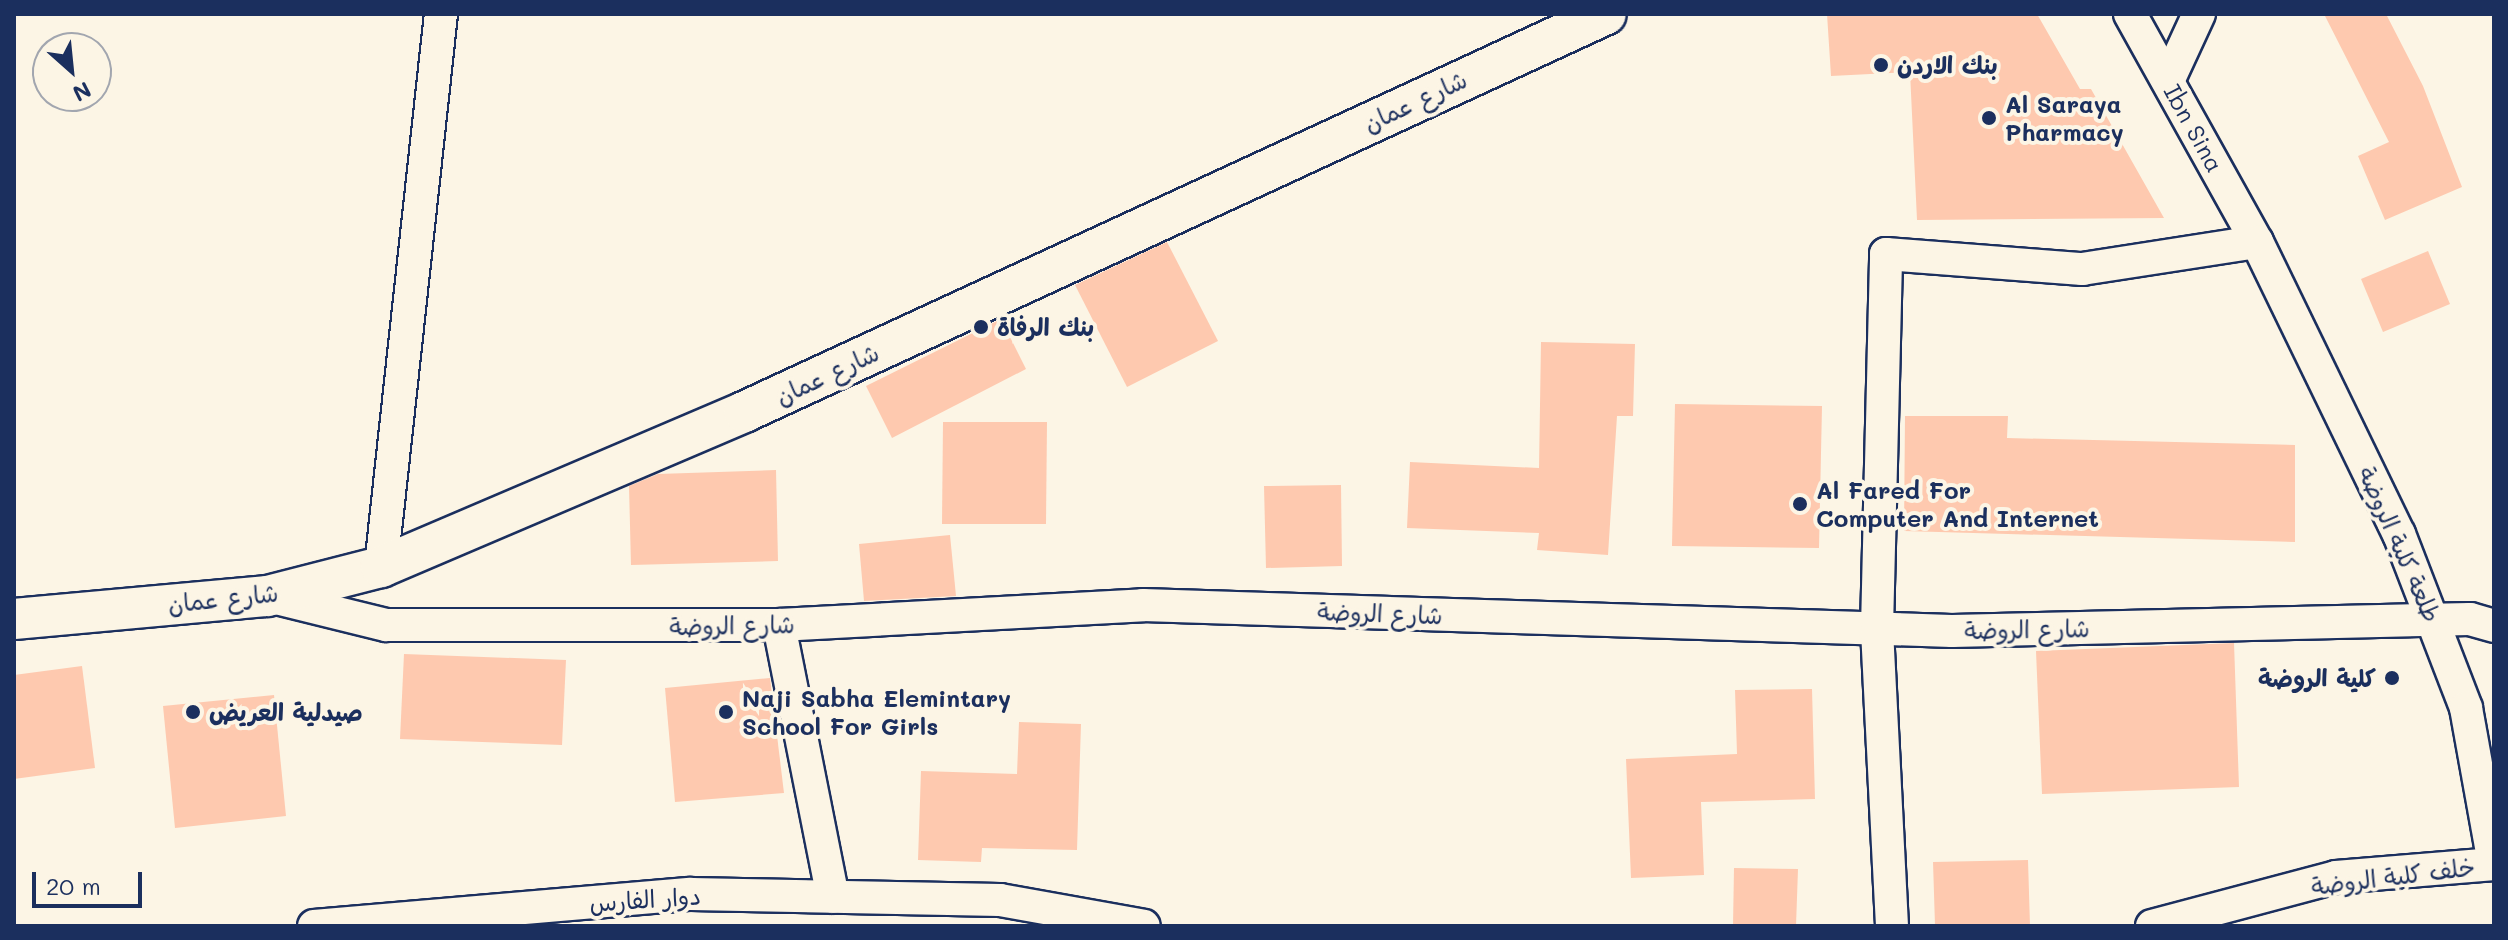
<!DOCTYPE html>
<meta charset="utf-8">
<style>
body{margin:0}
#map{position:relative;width:2508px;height:940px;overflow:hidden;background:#fcf5e5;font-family:Mali,"Playpen Sans Arabic",sans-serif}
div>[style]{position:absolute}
.building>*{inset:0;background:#fec9af}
.roads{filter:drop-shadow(2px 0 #1b2f5e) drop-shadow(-2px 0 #1b2f5e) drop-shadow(0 2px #1b2f5e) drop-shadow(0 -2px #1b2f5e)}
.minor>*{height:32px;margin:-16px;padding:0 16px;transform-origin:16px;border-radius:16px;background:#fcf5e5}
.tertiary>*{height:40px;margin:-20px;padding:0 20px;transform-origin:20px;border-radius:20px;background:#fcf5e5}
.dots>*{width:22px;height:22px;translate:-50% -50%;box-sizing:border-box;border:4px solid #fcf5e5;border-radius:50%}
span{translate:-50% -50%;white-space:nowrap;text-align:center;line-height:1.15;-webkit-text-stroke:8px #fcf5e5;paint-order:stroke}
.poi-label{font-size:24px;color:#1b2f5e;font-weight:700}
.left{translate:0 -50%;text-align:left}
.right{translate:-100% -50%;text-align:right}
.street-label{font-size:24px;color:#1b2f5e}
.frame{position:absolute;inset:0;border:16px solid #1b2f5e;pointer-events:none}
.north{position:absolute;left:32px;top:32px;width:80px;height:80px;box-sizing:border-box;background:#fcf5e5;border:2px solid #a2a6af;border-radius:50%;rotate:153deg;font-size:22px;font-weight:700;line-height:32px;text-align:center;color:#1b2f5e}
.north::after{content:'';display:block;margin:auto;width:28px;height:36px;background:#1b2f5e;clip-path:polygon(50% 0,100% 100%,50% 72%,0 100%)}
.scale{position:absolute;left:32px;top:872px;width:110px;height:36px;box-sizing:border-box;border:4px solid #1b2f5e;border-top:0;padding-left:10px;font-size:24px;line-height:28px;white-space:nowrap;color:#1b2f5e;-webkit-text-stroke:6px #fcf5e5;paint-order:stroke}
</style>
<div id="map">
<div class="building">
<div style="clip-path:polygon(1827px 14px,2037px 14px,2080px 89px,2091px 89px,2164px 218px,1917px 220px,1910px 72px,1831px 76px)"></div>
<div style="clip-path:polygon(2324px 14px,2386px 14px,2423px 86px,2462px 187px,2385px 220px,2358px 156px,2389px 142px)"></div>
<div style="clip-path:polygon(1167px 242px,1218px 341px,1127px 387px,1075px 285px)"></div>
<div style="clip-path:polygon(2428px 251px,2450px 304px,2383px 332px,2361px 279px)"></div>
<div style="clip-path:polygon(1001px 319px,1026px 369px,892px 438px,866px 386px)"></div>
<div style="clip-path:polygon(1541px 342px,1635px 344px,1633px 416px,1617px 416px,1608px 555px,1537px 550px,1539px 533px,1407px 528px,1410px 462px,1539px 468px)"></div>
<div style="clip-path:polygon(1675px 404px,1822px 406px,1819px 548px,1672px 546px)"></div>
<div style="clip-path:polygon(1905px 416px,2008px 416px,2007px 438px,2295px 445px,2295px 542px,1904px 531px)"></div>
<div style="clip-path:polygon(943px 422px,1047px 422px,1046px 524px,942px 524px)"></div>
<div style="clip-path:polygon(776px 470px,778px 561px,631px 565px,629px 486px,658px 474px)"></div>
<div style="clip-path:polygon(1341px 485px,1342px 566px,1266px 568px,1264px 486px)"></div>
<div style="clip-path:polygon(950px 535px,956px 596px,864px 601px,859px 544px)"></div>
<div style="clip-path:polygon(2234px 643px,2239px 787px,2042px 794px,2036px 651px)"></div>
<div style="clip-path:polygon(404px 654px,566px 660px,562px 745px,400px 739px)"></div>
<div style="clip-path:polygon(82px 666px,95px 768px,14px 779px,14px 675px)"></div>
<div style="clip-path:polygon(770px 678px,784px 793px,675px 802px,665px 688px)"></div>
<div style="clip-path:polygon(1812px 689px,1815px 799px,1701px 802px,1704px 875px,1631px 878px,1626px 759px,1737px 754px,1735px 690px)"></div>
<div style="clip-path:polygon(274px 695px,286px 816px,175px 828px,163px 706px)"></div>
<div style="clip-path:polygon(1019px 722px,1081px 724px,1077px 850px,982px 848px,981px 862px,918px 860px,921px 771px,1017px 774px)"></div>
<div style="clip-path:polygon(2028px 860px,2030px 926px,1935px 926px,1933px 862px)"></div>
<div style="clip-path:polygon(1734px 868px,1798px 869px,1796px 926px,1733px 926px)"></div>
</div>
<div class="roads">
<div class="minor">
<div style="left:2130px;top:14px;width:261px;rotate:60.9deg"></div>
<div style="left:2257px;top:242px;width:325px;rotate:64.1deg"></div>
<div style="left:2399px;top:534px;width:186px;rotate:68.9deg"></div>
<div style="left:2466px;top:708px;width:158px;rotate:79.8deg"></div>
<div style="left:2168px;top:81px;width:74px;rotate:-65.2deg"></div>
<div style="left:381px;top:567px;width:556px;rotate:-83.81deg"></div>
<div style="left:268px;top:596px;width:122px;rotate:13.8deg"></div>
<div style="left:386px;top:625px;width:393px"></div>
<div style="left:779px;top:625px;width:365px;rotate:-3.1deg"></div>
<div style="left:1143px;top:605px;width:809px;rotate:1.84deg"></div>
<div style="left:1952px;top:631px;width:518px;rotate:-1.33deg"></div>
<div style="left:2470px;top:619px;width:25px;rotate:16deg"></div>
<div style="left:779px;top:625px;width:277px;rotate:78.8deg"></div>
<div style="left:314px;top:926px;width:378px;rotate:-4.9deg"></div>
<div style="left:691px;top:894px;width:309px;rotate:1.1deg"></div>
<div style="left:1000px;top:900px;width:146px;rotate:10.2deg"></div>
<div style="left:1892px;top:926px;width:298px;rotate:-92.9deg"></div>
<div style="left:1877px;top:628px;width:374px;rotate:-88.6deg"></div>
<div style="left:1886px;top:254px;width:197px;rotate:4.4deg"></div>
<div style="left:2082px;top:269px;width:177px;rotate:-8.8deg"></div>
<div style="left:2152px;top:926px;width:190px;rotate:-14.9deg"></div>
<div style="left:2336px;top:877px;width:159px;rotate:-4.7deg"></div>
</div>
<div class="tertiary">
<div style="left:14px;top:619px;width:255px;rotate:-5.2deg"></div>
<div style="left:268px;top:596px;width:117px;rotate:-14.4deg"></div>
<div style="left:381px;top:567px;width:395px;rotate:-23.1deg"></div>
<div style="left:744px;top:412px;width:949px;rotate:-24.78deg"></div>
</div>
</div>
<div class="dots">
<div style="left:1881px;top:65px;background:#1b2f5e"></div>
<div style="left:1989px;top:118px;background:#1b2f5e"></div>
<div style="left:981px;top:327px;background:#1b2f5e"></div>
<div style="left:1800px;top:504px;background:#1b2f5e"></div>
<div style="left:2392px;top:678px;background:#1b2f5e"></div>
<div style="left:193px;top:712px;background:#1b2f5e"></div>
<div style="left:726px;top:712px;background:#1b2f5e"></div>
</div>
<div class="poi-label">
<span class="left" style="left:1897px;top:65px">بنك الاردن</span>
<span class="left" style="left:2005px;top:118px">Al Saraya<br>Pharmacy</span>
<span class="left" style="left:997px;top:327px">بنك الرفاة</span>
<span class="left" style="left:1816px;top:504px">Al Fared For<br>Computer And Internet</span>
<span class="right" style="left:2376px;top:678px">كلية الروضة</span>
<span class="left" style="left:742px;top:712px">Naji Sabha Elemintary<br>School For Girls</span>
<span class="left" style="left:209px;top:712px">صيدلية العريض</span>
</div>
<div class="street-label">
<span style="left:1415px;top:101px;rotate:-25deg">شارع عمان</span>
<span style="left:2194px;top:128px;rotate:61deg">Ibn Sina</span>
<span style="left:827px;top:374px;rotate:-25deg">شارع عمان</span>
<span style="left:2400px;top:544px;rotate:66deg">طلعة كلية الروضة</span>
<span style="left:223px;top:598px;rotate:-6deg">شارع عمان</span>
<span style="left:1380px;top:613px;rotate:2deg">شارع الروضة</span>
<span style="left:732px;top:625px;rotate:-1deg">شارع الروضة</span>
<span style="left:2027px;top:629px;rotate:-1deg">شارع الروضة</span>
<span style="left:2393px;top:876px;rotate:-7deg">خلف كلية الروضة</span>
<span style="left:645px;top:899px;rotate:-4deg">دوار الفارس</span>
</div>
<div class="frame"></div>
<div class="north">N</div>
<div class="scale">20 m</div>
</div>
